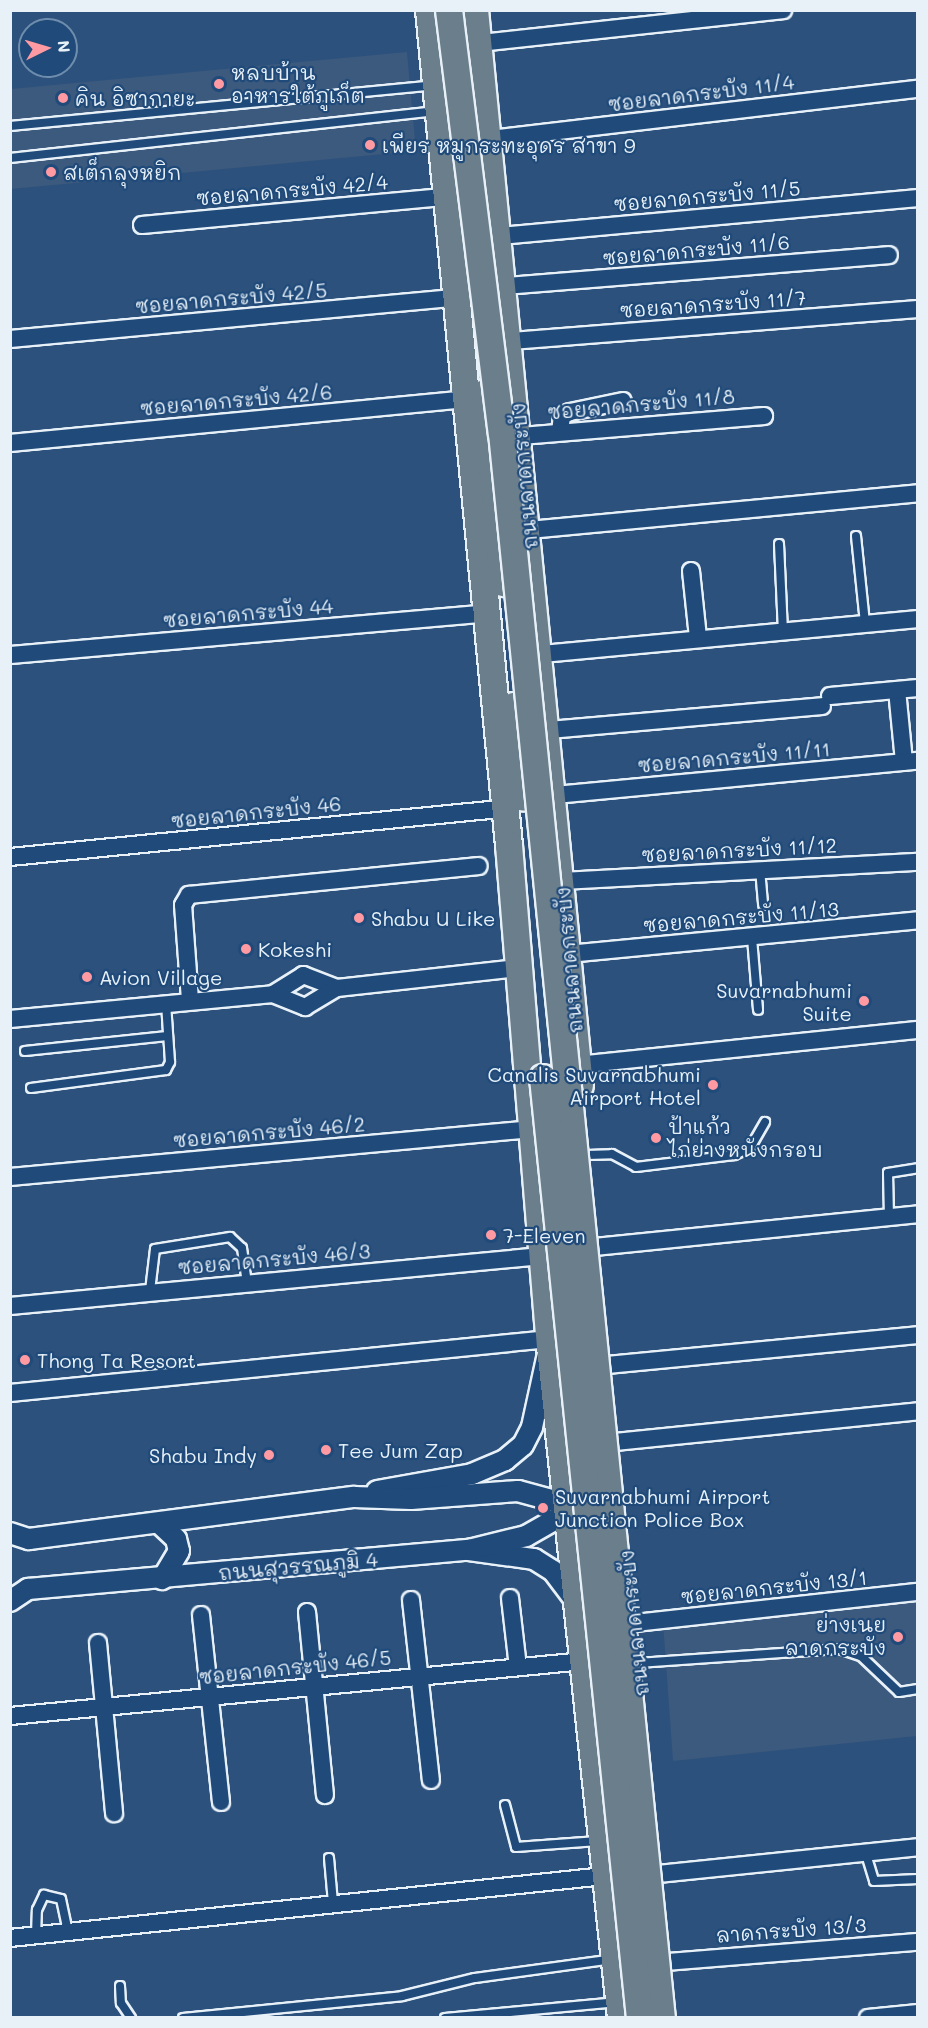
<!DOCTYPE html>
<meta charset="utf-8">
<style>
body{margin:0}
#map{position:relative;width:928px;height:2028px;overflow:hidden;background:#2c517c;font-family:Mali,"Playpen Sans Thai",sans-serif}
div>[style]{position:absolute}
.built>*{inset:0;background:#3c597e}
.roads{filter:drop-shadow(2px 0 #e8f1f8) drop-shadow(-2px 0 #e8f1f8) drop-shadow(0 2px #e8f1f8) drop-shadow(0 -2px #e8f1f8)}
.service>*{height:8px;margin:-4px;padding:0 4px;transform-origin:4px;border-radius:4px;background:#1f4a7a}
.minor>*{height:16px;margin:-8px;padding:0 8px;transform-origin:8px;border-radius:8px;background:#1f4a7a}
.tertiary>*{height:20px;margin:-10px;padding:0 10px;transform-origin:10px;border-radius:10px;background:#1f4a7a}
.primary>*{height:26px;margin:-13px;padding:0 13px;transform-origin:13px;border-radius:13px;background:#6b7e8b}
.bridges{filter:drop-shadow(2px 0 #e8f1f8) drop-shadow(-2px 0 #e8f1f8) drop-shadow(0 2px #e8f1f8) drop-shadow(0 -2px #e8f1f8)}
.primary-bridge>*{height:26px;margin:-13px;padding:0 13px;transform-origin:13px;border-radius:13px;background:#6b7e8b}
.dots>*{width:16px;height:16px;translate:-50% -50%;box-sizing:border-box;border:3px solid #1f4a7a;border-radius:50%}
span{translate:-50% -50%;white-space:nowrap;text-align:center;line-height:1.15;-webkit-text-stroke:4.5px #1f4a7a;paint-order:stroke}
.poi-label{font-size:20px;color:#e8f1f8}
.left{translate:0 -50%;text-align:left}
.right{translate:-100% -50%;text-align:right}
.street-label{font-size:20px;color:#e8f1f8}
.frame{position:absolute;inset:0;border:12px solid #e8f1f8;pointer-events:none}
.north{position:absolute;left:18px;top:18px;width:60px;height:60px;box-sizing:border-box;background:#1f4a7a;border:2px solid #6f8dac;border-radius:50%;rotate:85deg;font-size:16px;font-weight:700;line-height:24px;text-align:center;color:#e8f1f8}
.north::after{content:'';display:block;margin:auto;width:21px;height:27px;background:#ff9aa2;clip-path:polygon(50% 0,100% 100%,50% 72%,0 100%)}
</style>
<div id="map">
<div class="built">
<div style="clip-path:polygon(407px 52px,416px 151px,11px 189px,11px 89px)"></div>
<div style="clip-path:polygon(917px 1598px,917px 1736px,673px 1761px,663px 1623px)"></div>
</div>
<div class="roads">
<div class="service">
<div style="left:10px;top:126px;width:426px;rotate:-5.5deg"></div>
<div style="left:10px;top:158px;width:429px;rotate:-6.3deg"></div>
<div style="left:856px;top:536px;width:87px;rotate:84.1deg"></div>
<div style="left:779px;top:544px;width:87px;rotate:87.4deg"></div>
<div style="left:760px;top:869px;width:36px;rotate:85deg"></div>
<div style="left:752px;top:938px;width:72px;rotate:85.2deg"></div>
<div style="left:25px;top:1051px;width:143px;rotate:-6deg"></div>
<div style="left:31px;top:1088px;width:136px;rotate:-7.6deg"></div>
<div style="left:166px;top:1070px;width:9px;rotate:-63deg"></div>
<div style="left:170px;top:1062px;width:59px;rotate:-93.9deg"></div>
<div style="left:587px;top:1155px;width:25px;rotate:-2deg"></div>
<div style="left:612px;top:1154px;width:27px;rotate:28deg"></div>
<div style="left:636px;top:1167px;width:99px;rotate:-7deg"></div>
<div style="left:734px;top:1155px;width:17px;rotate:-24deg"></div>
<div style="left:750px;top:1148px;width:30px;rotate:-60deg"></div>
<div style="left:889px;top:1217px;width:44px;rotate:-91.3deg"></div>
<div style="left:888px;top:1173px;width:30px;rotate:-9deg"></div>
<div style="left:150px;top:1291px;width:42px;rotate:-83.2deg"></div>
<div style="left:155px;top:1249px;width:76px;rotate:-9.1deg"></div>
<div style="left:230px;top:1237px;width:16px;rotate:43deg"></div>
<div style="left:242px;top:1248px;width:34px;rotate:82deg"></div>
<div style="left:638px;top:1663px;width:201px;rotate:-4deg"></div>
<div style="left:839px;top:1649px;width:23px;rotate:18deg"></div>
<div style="left:861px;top:1656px;width:52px;rotate:43.5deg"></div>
<div style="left:899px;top:1692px;width:19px;rotate:-9deg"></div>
<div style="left:505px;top:1805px;width:43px;rotate:75.3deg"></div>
<div style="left:516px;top:1847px;width:82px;rotate:-4.2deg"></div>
<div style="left:865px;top:1851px;width:31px;rotate:73deg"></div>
<div style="left:874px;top:1881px;width:44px;rotate:-2.6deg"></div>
<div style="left:329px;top:1858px;width:45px;rotate:84.9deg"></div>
<div style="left:36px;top:1935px;width:25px;rotate:-88deg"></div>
<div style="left:37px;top:1910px;width:17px;rotate:-65deg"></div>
<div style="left:44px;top:1895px;width:17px;rotate:13deg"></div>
<div style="left:61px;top:1899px;width:34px;rotate:78deg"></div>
<div style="left:120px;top:1986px;width:17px;rotate:87deg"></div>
<div style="left:121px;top:2003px;width:18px;rotate:56deg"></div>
<div style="left:183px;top:2018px;width:220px;rotate:-5.7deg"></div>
<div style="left:402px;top:1996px;width:75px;rotate:-13.9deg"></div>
<div style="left:475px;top:1978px;width:139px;rotate:-7.8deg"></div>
<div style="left:445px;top:2018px;width:174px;rotate:-5.3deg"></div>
</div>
<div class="minor">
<div style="left:480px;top:43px;width:305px;rotate:-6.2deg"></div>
<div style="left:490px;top:139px;width:431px;rotate:-6.7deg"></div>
<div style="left:142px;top:225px;width:305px;rotate:-5.3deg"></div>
<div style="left:500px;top:236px;width:420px;rotate:-5.2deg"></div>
<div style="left:506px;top:286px;width:384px;rotate:-4.6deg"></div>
<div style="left:10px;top:339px;width:448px;rotate:-5.3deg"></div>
<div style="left:511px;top:341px;width:408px;rotate:-4.5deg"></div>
<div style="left:560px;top:432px;width:16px;rotate:-83deg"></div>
<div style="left:562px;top:416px;width:9px;rotate:-27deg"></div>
<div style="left:570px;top:412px;width:54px;rotate:-11.7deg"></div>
<div style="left:521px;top:436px;width:244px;rotate:-4.7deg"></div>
<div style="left:10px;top:443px;width:458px;rotate:-5.5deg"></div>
<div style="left:529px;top:530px;width:391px;rotate:-5.4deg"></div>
<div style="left:691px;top:571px;width:67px;rotate:84deg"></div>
<div style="left:542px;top:654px;width:378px;rotate:-5.3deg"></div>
<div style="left:10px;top:655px;width:480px;rotate:-5deg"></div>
<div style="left:897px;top:690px;width:72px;rotate:84.4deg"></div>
<div style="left:830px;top:696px;width:88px;rotate:-5.2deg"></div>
<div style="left:549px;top:730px;width:274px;rotate:-5deg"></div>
<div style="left:555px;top:795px;width:365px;rotate:-5.4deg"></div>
<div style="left:10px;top:857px;width:498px;rotate:-5.6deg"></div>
<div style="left:562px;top:881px;width:357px;rotate:-3.1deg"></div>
<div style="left:568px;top:954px;width:352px;rotate:-5.5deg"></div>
<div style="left:337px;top:988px;width:182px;rotate:-6.3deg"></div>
<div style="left:273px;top:994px;width:36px;rotate:-32deg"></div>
<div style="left:303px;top:975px;width:36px;rotate:21deg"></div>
<div style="left:190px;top:1000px;width:95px;rotate:-94.2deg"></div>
<div style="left:183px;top:905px;width:12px;rotate:-59deg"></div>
<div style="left:189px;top:895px;width:291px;rotate:-5.7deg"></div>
<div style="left:10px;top:1019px;width:264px;rotate:-5.4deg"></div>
<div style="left:273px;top:994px;width:35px;rotate:22deg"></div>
<div style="left:305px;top:1007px;width:37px;rotate:-31deg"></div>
<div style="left:578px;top:1065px;width:342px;rotate:-5.9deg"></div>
<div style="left:10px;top:1177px;width:524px;rotate:-5.25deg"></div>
<div style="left:595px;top:1247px;width:325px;rotate:-5.8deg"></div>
<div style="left:10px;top:1306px;width:534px;rotate:-5.37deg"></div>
<div style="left:607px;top:1365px;width:312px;rotate:-5.5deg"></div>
<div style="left:10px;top:1393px;width:542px;rotate:-5.72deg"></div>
<div style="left:615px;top:1442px;width:305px;rotate:-5.8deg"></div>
<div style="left:510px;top:1598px;width:69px;rotate:83.4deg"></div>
<div style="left:411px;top:1600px;width:181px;rotate:83.7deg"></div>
<div style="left:307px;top:1612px;width:184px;rotate:84.4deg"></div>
<div style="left:201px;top:1615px;width:188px;rotate:83.9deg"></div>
<div style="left:635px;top:1623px;width:285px;rotate:-6.3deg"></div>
<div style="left:98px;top:1643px;width:171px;rotate:84.6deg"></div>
<div style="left:10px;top:1716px;width:577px;rotate:-5.47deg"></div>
<div style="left:658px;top:1874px;width:261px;rotate:-5.9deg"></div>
<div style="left:10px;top:1938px;width:598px;rotate:-5.95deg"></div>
<div style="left:667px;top:1962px;width:252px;rotate:-4.6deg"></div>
<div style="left:868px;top:2018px;width:50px;rotate:-5.7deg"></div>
</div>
<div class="tertiary">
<div style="left:377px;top:1491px;width:97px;rotate:-10.1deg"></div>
<div style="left:472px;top:1474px;width:36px;rotate:-23deg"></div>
<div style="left:505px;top:1460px;width:23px;rotate:-40deg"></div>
<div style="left:523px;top:1445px;width:20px;rotate:-63deg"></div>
<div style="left:532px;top:1427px;width:71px;rotate:-77.7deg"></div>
<div style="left:160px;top:1524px;width:22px;rotate:43deg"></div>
<div style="left:176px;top:1539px;width:12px;rotate:76deg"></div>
<div style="left:179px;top:1551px;width:33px;rotate:121deg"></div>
<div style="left:10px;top:1533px;width:20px;rotate:18deg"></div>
<div style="left:29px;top:1539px;width:328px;rotate:-7.4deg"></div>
<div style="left:354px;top:1497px;width:57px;rotate:2deg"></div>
<div style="left:411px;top:1499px;width:107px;rotate:-4.3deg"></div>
<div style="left:518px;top:1491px;width:61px;rotate:15.2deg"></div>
<div style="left:469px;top:1550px;width:66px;rotate:7.9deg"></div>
<div style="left:534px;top:1559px;width:22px;rotate:32deg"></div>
<div style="left:553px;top:1571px;width:38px;rotate:53deg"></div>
<div style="left:10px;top:1601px;width:22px;rotate:-34deg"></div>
<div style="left:28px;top:1589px;width:443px;rotate:-5.1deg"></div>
<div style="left:469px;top:1550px;width:59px;rotate:-13.8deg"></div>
<div style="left:526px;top:1536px;width:59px;rotate:-29.6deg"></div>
</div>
<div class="primary">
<div style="left:429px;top:10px;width:839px;rotate:84.53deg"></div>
<div style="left:509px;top:845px;width:504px;rotate:85.33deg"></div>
<div style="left:550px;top:1347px;width:675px;rotate:83.96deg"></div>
<div style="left:475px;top:10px;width:1081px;rotate:84.43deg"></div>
<div style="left:485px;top:393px;width:191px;rotate:84.6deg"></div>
<div style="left:514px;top:706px;width:92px;rotate:84.4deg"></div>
</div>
</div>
<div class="bridges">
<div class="primary-bridge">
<div style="left:449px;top:10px;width:426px;rotate:82.9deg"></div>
<div style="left:502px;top:433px;width:1593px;rotate:84.24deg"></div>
<div style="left:543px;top:1078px;width:945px;rotate:84.11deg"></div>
</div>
</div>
<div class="dots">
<div style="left:219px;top:84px;background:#ff9aa2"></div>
<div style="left:63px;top:98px;background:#ff9aa2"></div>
<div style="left:370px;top:145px;background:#ff9aa2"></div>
<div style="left:51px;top:172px;background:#ff9aa2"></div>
<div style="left:359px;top:918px;background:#ff9aa2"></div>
<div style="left:246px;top:949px;background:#ff9aa2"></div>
<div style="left:87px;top:977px;background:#ff9aa2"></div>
<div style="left:864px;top:1001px;background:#ff9aa2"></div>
<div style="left:713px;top:1085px;background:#ff9aa2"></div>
<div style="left:656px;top:1138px;background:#ff9aa2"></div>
<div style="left:491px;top:1235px;background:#ff9aa2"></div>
<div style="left:25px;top:1360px;background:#ff9aa2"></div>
<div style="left:326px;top:1450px;background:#ff9aa2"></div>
<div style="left:269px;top:1455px;background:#ff9aa2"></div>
<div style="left:543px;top:1508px;background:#ff9aa2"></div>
<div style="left:898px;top:1637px;background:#ff9aa2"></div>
</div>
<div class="poi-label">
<span class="left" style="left:231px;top:84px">หลบบ้าน<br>อาหารใต้ภูเก็ต</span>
<span class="left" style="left:75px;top:98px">คิน อิซากายะ</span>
<span class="left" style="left:382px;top:145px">เพียร หมูกระทะอุดร สาขา 9</span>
<span class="left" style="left:63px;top:172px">สเต็กลุงหยิก</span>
<span class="left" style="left:371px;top:918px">Shabu U Like</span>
<span class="left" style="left:258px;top:949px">Kokeshi</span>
<span class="left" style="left:99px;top:977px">Avion Village</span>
<span class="right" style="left:852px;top:1002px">Suvarnabhumi<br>Suite</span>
<span class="right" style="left:701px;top:1086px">Canalis Suvarnabhumi<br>Airport Hotel</span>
<span class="left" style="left:668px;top:1138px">ป้าแก้ว<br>ไก่ย่างหนังกรอบ</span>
<span class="left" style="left:503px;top:1235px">7-Eleven</span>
<span class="left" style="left:37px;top:1360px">Thong Ta Resort</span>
<span class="left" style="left:338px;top:1450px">Tee Jum Zap</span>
<span class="right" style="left:257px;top:1455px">Shabu Indy</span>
<span class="left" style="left:555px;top:1508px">Suvarnabhumi Airport<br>Junction Police Box</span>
<span class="right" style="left:886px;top:1636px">ย่างเนย<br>ลาดกระบัง</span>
</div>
<div class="street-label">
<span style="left:701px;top:93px;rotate:-7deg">ซอยลาดกระบัง 11/4</span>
<span style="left:292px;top:190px;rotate:-5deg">ซอยลาดกระบัง 42/4</span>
<span style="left:707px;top:196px;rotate:-5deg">ซอยลาดกระบัง 11/5</span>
<span style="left:696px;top:250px;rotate:-5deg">ซอยลาดกระบัง 11/6</span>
<span style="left:231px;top:298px;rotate:-5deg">ซอยลาดกระบัง 42/5</span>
<span style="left:713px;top:304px;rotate:-4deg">ซอยลาดกระบัง 11/7</span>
<span style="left:236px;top:400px;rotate:-5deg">ซอยลาดกระบัง 42/6</span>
<span style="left:641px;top:404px;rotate:-5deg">ซอยลาดกระบัง 11/8</span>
<span style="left:524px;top:476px;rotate:-95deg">ถนนลาดกระบัง</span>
<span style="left:248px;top:613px;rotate:-5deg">ซอยลาดกระบัง 44</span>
<span style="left:734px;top:757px;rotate:-5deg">ซอยลาดกระบัง 11/11</span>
<span style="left:256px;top:812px;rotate:-6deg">ซอยลาดกระบัง 46</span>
<span style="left:739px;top:850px;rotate:-3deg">ซอยลาดกระบัง 11/12</span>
<span style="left:741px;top:917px;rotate:-5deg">ซอยลาดกระบัง 11/13</span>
<span style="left:569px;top:960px;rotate:-95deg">ถนนลาดกระบัง</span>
<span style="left:269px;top:1132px;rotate:-5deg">ซอยลาดกระบัง 46/2</span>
<span style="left:274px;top:1259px;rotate:-5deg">ซอยลาดกระบัง 46/3</span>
<span style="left:298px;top:1566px;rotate:-5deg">ถนนสุวรรณภูมิ 4</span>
<span style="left:774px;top:1587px;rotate:-6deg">ซอยลาดกระบัง 13/1</span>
<span style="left:634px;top:1623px;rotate:-96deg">ถนนลาดกระบัง</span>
<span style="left:295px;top:1667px;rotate:-6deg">ซอยลาดกระบัง 46/5</span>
<span style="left:791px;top:1930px;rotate:-4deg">ลาดกระบัง 13/3</span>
</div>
<div class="frame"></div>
<div class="north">N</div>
</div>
